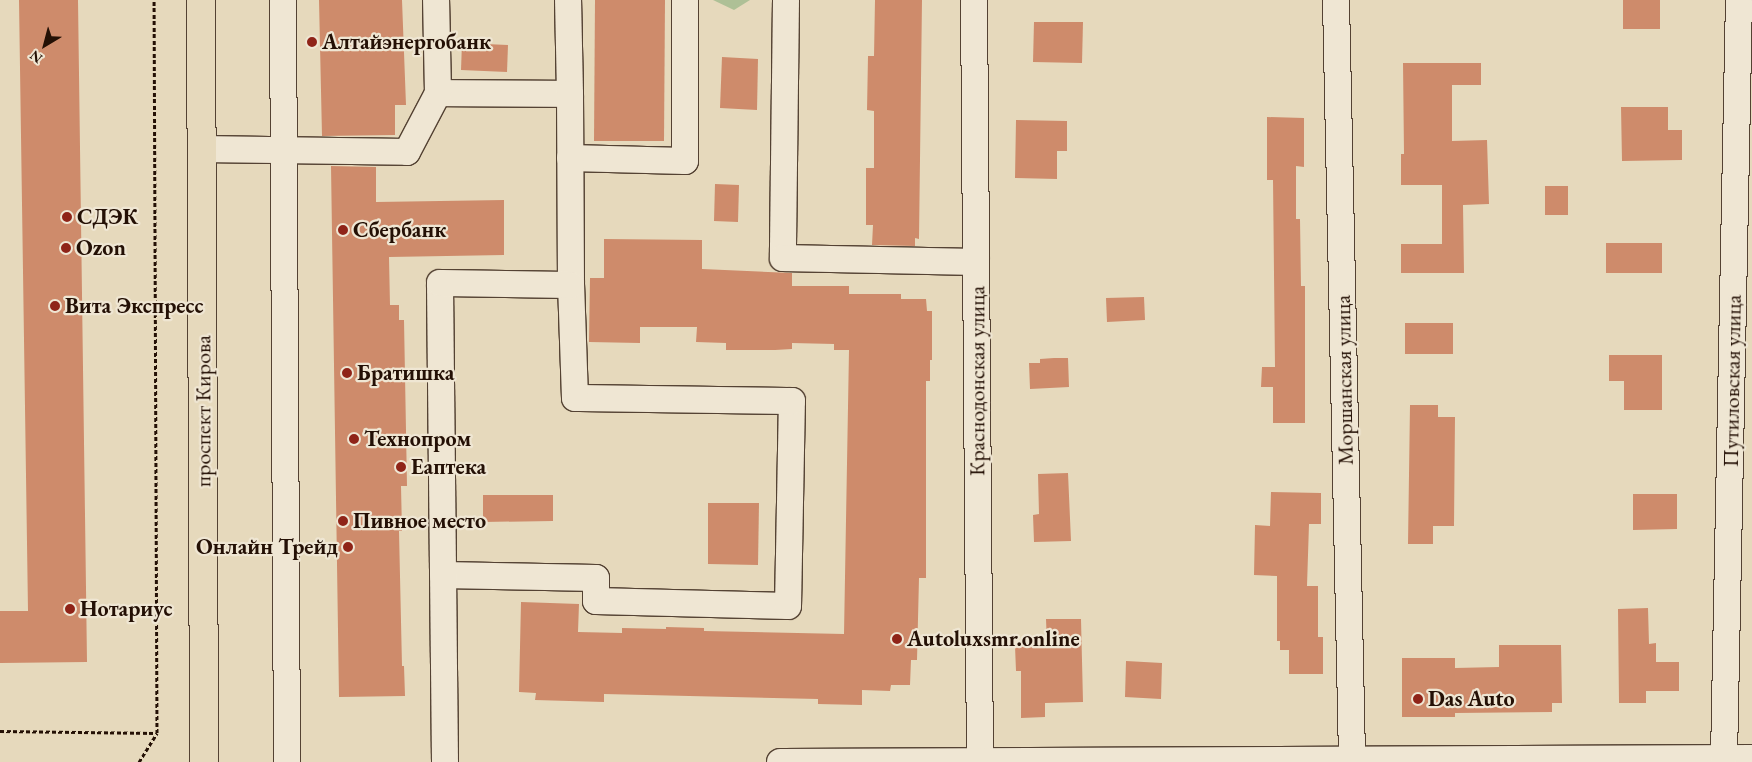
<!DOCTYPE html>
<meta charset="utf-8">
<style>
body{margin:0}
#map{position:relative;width:1752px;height:762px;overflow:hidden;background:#e6d9bc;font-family:"EB Garamond",serif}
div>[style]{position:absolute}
.green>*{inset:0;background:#aec096}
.building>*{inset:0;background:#ce8b6b}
.path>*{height:3px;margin-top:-1.5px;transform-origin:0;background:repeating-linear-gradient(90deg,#241005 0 4px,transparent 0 6.5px)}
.roads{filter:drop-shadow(1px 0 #544233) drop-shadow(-1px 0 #544233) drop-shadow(0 1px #544233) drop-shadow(0 -1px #544233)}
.minor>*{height:26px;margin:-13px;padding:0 13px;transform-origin:13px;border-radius:13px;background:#efe6d3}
.major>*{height:28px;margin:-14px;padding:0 14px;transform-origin:14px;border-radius:14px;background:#e6d9bc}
.dots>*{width:14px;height:14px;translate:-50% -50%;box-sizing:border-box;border:2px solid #efe6d3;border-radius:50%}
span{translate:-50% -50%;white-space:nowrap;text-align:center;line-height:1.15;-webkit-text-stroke:4.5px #efe6d3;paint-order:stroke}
.poi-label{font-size:22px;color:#241005;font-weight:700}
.left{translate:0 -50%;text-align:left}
.right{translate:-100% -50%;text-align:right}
.street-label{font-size:22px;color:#241005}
.north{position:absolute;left:20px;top:20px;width:50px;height:50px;-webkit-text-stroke:4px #efe6d3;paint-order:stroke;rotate:217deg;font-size:14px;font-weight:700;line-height:20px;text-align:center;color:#241005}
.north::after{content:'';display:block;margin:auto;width:18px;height:22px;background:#241005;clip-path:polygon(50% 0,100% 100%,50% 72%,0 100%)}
</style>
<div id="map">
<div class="green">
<div style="clip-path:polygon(713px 0,750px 0,734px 10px)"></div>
</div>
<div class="building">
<div style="clip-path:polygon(19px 0,78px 0,87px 662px,0 663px,0 611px,28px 611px)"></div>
<div style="clip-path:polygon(319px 0,402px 0,406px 105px,395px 105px,395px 135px,322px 136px)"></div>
<div style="clip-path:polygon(595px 0,665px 0,664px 141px,594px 141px)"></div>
<div style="clip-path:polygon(875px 0,922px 0,919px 239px,915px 238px,915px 246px,872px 245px,873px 225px,866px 225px,866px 168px,874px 168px,874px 111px,867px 110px,868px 56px,874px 56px)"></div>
<div style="clip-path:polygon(1623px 0,1660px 0,1660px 29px,1623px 29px)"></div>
<div style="clip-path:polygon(1034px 22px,1083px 22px,1082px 63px,1033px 62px)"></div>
<div style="clip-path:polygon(462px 43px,508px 45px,507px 72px,461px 70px)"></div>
<div style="clip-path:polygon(722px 57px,758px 59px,757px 110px,720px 108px)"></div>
<div style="clip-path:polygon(1403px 63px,1481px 63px,1481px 85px,1452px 85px,1452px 141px,1487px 140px,1489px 204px,1463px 205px,1464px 273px,1401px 273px,1401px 244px,1442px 244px,1442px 185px,1401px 185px,1401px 154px,1404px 154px)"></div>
<div style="clip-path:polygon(1621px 107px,1668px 107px,1668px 130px,1682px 130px,1682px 160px,1622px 161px)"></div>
<div style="clip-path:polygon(1267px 117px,1304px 118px,1304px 167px,1296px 166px,1296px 219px,1300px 219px,1301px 286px,1305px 286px,1305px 423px,1273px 423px,1273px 387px,1261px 387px,1262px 367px,1275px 367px,1273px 180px,1267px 180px)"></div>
<div style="clip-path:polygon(1016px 120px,1067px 121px,1067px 151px,1057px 151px,1057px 179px,1015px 178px)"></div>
<div style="clip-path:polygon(331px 166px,376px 167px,376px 202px,504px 200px,504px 255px,389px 257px,390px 305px,399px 305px,399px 320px,404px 320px,407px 486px,401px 486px,402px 531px,399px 531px,402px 666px,404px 666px,405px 696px,339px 697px)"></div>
<div style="clip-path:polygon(715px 184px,739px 185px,738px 222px,714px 221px)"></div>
<div style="clip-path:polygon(1545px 186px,1568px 186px,1568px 215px,1545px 215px)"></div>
<div style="clip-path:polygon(604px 239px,702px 240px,702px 269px,792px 273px,792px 286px,849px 286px,849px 294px,901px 294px,901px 299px,926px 299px,927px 311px,932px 311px,932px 360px,930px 360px,930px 381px,926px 381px,926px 578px,919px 578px,917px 660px,911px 660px,910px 685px,891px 685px,890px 691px,862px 690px,862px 705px,818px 704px,818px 699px,604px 694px,604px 702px,535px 700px,536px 693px,519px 692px,521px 602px,579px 604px,578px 632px,622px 633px,622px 628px,666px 629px,666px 627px,704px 628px,704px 631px,844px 634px,849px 350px,834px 350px,834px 344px,792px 343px,792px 349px,775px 350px,726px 350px,726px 343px,696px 342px,697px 327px,640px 327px,640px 343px,589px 342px,590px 278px,604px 278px)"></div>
<div style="clip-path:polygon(1606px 243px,1662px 243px,1662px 273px,1606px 273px)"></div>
<div style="clip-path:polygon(1144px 297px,1145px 320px,1107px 322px,1106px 298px)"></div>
<div style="clip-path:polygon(1405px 323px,1453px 323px,1453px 354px,1405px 354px)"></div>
<div style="clip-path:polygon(1609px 355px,1662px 355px,1662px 410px,1624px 410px,1624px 381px,1609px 381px)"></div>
<div style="clip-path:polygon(1054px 358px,1068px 358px,1069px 387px,1030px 389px,1029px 363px,1040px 363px,1040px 359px)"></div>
<div style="clip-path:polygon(1410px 405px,1438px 405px,1438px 417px,1455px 417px,1454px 526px,1433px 526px,1433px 544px,1408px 544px)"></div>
<div style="clip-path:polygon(1068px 473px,1071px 541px,1034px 542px,1033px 515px,1039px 514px,1038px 474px)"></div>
<div style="clip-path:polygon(1271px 492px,1321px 493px,1321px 524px,1309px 524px,1307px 586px,1318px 586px,1318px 637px,1323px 637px,1323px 674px,1289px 674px,1289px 650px,1280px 650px,1280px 641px,1277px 641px,1277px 576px,1254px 575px,1255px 525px,1270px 526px)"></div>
<div style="clip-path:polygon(1633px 494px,1677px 494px,1677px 529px,1633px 530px)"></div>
<div style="clip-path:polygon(483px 495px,553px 495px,553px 521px,483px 522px)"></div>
<div style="clip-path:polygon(708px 503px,759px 503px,758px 565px,708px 564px)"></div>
<div style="clip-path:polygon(1648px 608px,1649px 644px,1656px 643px,1656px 662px,1679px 662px,1679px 691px,1646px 691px,1646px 703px,1619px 703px,1618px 609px)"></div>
<div style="clip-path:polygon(1046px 619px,1081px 619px,1083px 702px,1045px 703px,1045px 717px,1021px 718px,1021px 671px,1016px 671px,1015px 646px,1047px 645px)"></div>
<div style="clip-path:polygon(1499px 645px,1561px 645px,1562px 703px,1552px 703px,1552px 712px,1455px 713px,1455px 717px,1402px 717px,1402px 658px,1455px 658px,1455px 668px,1499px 667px)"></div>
<div style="clip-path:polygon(1126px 661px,1162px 663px,1161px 699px,1125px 697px)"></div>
</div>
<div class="path">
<div style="left:0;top:731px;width:156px;rotate:0.7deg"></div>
<div style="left:139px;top:762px;width:34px;rotate:-58deg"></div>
<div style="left:157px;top:733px;width:733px;rotate:-90.23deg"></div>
</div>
<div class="roads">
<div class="minor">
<div style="left:283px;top:0;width:762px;rotate:89.7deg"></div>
<div style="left:786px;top:0;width:258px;rotate:90.7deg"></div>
<div style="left:783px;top:258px;width:193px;rotate:1.2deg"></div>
<div style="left:974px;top:0;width:762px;rotate:89.55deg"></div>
<div style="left:1336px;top:0;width:760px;rotate:88.79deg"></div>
<div style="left:438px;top:93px;width:132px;rotate:0.4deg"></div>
<div style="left:570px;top:94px;width:94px;rotate:-91.2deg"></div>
<div style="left:201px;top:149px;width:206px;rotate:0.8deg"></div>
<div style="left:407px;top:152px;width:67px;rotate:-62.3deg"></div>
<div style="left:438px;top:93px;width:93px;rotate:-91.2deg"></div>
<div style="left:570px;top:158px;width:115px;rotate:1.5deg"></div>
<div style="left:685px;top:161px;width:161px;rotate:-90deg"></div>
<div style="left:443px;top:575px;width:153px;rotate:1.1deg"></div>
<div style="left:596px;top:578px;width:23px;rotate:90deg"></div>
<div style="left:596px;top:601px;width:192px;rotate:1.5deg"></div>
<div style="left:788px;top:606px;width:205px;rotate:-88.9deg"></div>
<div style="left:792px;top:401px;width:217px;rotate:-179.2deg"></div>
<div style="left:575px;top:398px;width:113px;rotate:-92deg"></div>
<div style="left:571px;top:285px;width:191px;rotate:-90.3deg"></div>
<div style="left:445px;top:762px;width:479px;rotate:-90.6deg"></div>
<div style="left:440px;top:283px;width:131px;rotate:0.9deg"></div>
<div style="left:780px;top:762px;width:972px;rotate:-0.24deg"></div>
<div style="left:1722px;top:762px;width:4px;rotate:-63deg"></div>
<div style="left:1724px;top:758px;width:758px;rotate:-88.87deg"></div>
</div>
<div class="major">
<div style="left:201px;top:0;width:762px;rotate:89.77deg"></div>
</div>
</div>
<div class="dots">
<div style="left:312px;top:42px;background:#8f2418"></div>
<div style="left:67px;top:217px;background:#8f2418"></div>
<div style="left:343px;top:230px;background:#8f2418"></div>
<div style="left:66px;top:248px;background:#8f2418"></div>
<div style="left:55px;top:306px;background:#8f2418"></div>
<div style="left:347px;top:373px;background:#8f2418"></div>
<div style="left:354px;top:439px;background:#8f2418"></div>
<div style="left:401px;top:467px;background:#8f2418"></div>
<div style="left:343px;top:521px;background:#8f2418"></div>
<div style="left:348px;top:547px;background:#8f2418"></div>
<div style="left:70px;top:609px;background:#8f2418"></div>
<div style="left:897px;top:639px;background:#8f2418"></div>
<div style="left:1418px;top:699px;background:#8f2418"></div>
</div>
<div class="poi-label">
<span class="left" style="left:322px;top:42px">Алтайэнергобанк</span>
<span class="left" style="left:77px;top:217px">СДЭК</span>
<span class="left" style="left:353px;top:230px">Сбербанк</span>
<span class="left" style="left:76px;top:248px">Ozon</span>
<span class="left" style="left:65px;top:306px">Вита Экспресс</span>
<span class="left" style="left:357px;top:373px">Братишка</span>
<span class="left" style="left:364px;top:439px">Технопром</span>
<span class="left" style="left:411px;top:467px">Еаптека</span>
<span class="left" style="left:353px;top:521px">Пивное место</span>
<span class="right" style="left:338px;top:547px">Онлайн Трейд</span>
<span class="left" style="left:80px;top:609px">Нотариус</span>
<span class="left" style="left:907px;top:639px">Autoluxsmr.online</span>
<span class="left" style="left:1428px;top:699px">Das Auto</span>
</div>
<div class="street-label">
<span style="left:1344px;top:380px;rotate:-91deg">Моршанская улица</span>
<span style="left:977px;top:381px;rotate:-90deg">Краснодонская улица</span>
<span style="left:1732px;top:381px;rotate:-89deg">Путиловская улица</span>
<span style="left:203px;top:411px;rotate:-90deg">проспект Кирова</span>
</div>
<div class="north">N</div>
</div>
